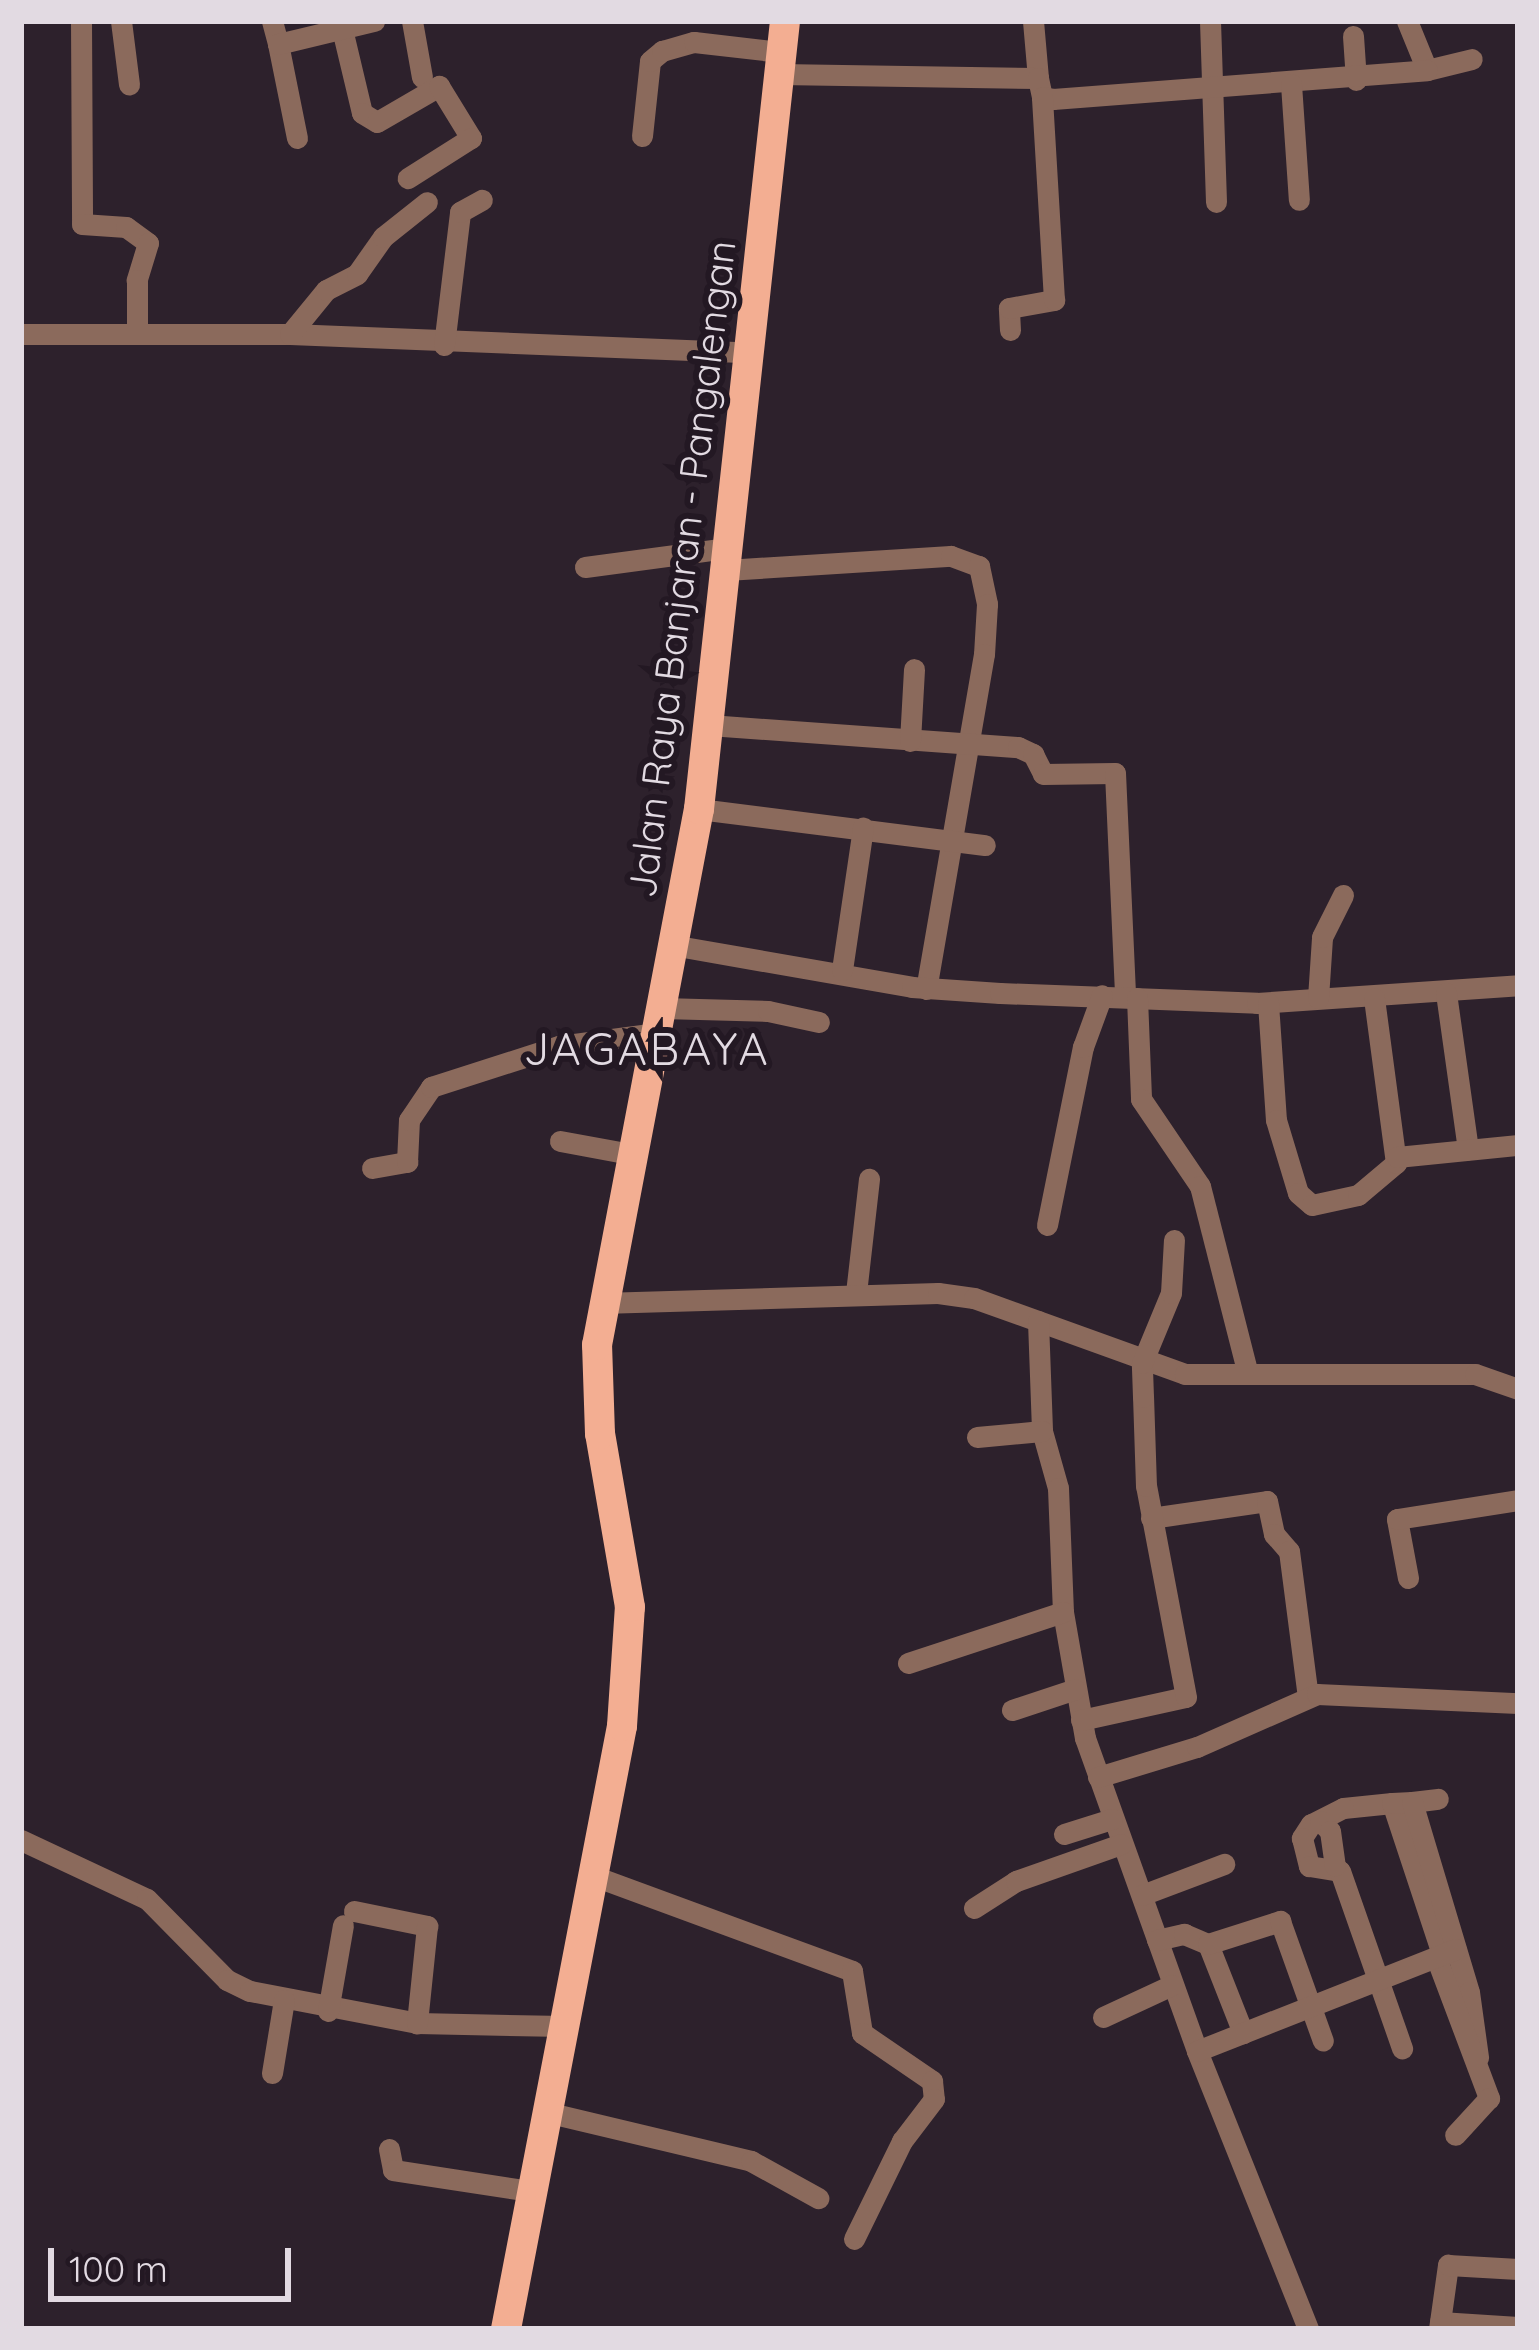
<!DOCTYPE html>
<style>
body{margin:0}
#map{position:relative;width:1539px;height:2350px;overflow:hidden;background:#2d212c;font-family:Quicksand,sans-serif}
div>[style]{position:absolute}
.minor>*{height:21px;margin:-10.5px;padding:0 10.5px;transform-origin:10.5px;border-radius:10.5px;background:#8b6a5c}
.primary>*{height:30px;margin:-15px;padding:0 15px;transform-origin:15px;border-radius:15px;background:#f3ae92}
span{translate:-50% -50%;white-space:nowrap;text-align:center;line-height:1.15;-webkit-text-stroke:12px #231823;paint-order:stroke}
.street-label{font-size:39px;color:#e2dae2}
.quarter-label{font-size:45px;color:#e2dae2;letter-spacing:3px}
.frame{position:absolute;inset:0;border:24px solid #e2dae2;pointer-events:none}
.scale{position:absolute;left:48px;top:2248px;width:243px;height:54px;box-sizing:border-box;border:6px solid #e2dae2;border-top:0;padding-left:15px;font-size:36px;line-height:42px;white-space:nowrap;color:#e2dae2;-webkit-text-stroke:9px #231823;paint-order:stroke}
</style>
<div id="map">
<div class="minor">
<div style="left:81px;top:21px;width:203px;rotate:89.7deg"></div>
<div style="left:82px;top:224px;width:44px;rotate:3.9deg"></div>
<div style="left:126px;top:227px;width:27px;rotate:36deg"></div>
<div style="left:148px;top:243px;width:39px;rotate:107deg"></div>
<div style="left:137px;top:280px;width:53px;rotate:90deg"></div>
<div style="left:121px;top:21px;width:64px;rotate:82.8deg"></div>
<div style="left:272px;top:21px;width:24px;rotate:75deg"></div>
<div style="left:412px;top:21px;width:57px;rotate:79.9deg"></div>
<div style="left:1033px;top:21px;width:57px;rotate:85deg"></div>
<div style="left:1210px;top:21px;width:181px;rotate:88.1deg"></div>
<div style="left:1407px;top:21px;width:53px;rotate:67.8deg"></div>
<div style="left:1427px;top:70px;width:46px;rotate:-13.7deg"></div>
<div style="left:342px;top:29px;width:86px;rotate:76.6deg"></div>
<div style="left:362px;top:113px;width:17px;rotate:31deg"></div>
<div style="left:377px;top:122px;width:72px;rotate:-30.1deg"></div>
<div style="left:439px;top:86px;width:61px;rotate:58.4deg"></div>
<div style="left:471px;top:138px;width:75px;rotate:147.6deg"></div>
<div style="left:1353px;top:36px;width:44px;rotate:86.1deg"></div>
<div style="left:779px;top:74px;width:259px;rotate:0.9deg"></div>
<div style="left:1038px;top:78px;width:19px;rotate:78deg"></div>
<div style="left:1042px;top:97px;width:11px;rotate:10deg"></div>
<div style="left:1053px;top:99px;width:375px;rotate:-4.4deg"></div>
<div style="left:1291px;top:84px;width:116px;rotate:86.1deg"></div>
<div style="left:642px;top:136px;width:75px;rotate:-83.9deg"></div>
<div style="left:650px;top:61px;width:16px;rotate:-40deg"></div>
<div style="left:662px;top:51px;width:33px;rotate:-16deg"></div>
<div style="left:694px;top:42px;width:88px;rotate:6.6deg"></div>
<div style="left:297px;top:138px;width:96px;rotate:-101.4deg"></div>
<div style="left:278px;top:44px;width:99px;rotate:-13.5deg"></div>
<div style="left:1010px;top:330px;width:22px;rotate:-93deg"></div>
<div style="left:1009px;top:308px;width:46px;rotate:-10.1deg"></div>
<div style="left:1054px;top:300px;width:203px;rotate:-93.4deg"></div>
<div style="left:21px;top:334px;width:269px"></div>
<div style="left:290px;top:334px;width:458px;rotate:2.3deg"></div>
<div style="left:290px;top:334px;width:57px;rotate:-50.7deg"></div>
<div style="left:326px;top:290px;width:35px;rotate:-27deg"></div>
<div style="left:357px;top:274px;width:45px;rotate:-54.9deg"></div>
<div style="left:383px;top:237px;width:56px;rotate:-38.5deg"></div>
<div style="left:444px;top:345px;width:134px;rotate:-83.1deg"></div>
<div style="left:460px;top:212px;width:25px;rotate:-29deg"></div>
<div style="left:585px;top:567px;width:144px;rotate:-7.6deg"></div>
<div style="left:726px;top:570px;width:225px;rotate:-3.6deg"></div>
<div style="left:951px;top:556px;width:30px;rotate:20deg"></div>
<div style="left:979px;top:566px;width:39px;rotate:78deg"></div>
<div style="left:987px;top:604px;width:50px;rotate:93.4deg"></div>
<div style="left:984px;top:654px;width:340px;rotate:99.8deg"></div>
<div style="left:709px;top:725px;width:310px;rotate:4.1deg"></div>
<div style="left:1018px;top:747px;width:17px;rotate:25deg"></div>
<div style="left:1033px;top:754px;width:22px;rotate:63deg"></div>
<div style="left:1043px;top:774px;width:72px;rotate:-0.8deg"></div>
<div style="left:1115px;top:773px;width:223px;rotate:87.4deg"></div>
<div style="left:910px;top:741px;width:72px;rotate:-86.8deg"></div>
<div style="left:699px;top:809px;width:288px;rotate:7.2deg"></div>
<div style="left:672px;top:945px;width:244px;rotate:9.9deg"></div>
<div style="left:912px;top:987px;width:88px;rotate:3.9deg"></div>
<div style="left:1000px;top:993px;width:257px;rotate:2.2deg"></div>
<div style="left:1257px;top:1003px;width:262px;rotate:-3.9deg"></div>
<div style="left:842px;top:970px;width:144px;rotate:-81.6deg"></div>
<div style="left:1446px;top:993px;width:158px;rotate:82deg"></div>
<div style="left:1137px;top:998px;width:101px;rotate:87.7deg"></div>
<div style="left:1141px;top:1099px;width:105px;rotate:55.9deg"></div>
<div style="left:1200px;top:1186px;width:194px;rotate:75.7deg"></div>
<div style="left:1318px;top:998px;width:61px;rotate:-86.2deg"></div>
<div style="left:1322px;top:937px;width:47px;rotate:-63.4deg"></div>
<div style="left:1268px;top:1003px;width:117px;rotate:86.1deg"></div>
<div style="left:1276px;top:1120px;width:76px;rotate:73.2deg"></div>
<div style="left:1298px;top:1193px;width:18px;rotate:41deg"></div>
<div style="left:1312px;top:1205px;width:47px;rotate:-12.3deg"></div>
<div style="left:1358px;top:1195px;width:50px;rotate:-40.1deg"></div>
<div style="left:1396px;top:1163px;width:166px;rotate:-97.6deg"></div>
<div style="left:662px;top:1008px;width:106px;rotate:1.6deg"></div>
<div style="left:768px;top:1011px;width:52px;rotate:12.2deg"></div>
<div style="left:560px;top:1141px;width:71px;rotate:10.5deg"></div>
<div style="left:1397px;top:1157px;width:122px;rotate:-5.7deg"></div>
<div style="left:372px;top:1168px;width:36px;rotate:-10deg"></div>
<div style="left:407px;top:1162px;width:42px;rotate:-87.3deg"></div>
<div style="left:409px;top:1120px;width:40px;rotate:-56deg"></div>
<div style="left:431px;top:1087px;width:134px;rotate:-17.8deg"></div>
<div style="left:559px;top:1046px;width:99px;rotate:-7.6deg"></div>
<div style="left:1047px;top:1225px;width:182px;rotate:-78.6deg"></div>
<div style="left:1083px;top:1047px;width:55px;rotate:-69.9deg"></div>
<div style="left:856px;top:1293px;width:115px;rotate:-83.5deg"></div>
<div style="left:601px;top:1303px;width:337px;rotate:-1.7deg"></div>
<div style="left:938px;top:1293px;width:36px;rotate:8deg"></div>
<div style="left:974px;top:1298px;width:224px;rotate:19.8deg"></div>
<div style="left:1185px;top:1374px;width:290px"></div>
<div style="left:1475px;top:1374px;width:46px;rotate:19.2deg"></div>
<div style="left:1038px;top:1321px;width:110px;rotate:87.9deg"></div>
<div style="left:1042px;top:1431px;width:59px;rotate:74.3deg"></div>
<div style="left:1058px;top:1488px;width:124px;rotate:87.7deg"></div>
<div style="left:1063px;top:1612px;width:128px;rotate:80.1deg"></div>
<div style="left:1085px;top:1738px;width:332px;rotate:70.3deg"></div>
<div style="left:1197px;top:2051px;width:299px;rotate:68.2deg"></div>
<div style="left:977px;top:1437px;width:65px;rotate:-5.3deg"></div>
<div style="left:1151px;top:1518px;width:117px;rotate:-8.3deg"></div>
<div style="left:1267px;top:1501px;width:34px;rotate:78deg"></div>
<div style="left:1274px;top:1534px;width:23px;rotate:49deg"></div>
<div style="left:1289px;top:1551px;width:147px;rotate:82.6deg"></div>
<div style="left:1408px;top:1578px;width:60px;rotate:-100.6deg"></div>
<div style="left:1397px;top:1519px;width:122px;rotate:-8.9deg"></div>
<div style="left:908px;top:1663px;width:163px;rotate:-18.2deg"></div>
<div style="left:1012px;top:1710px;width:66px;rotate:-18.4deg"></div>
<div style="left:1081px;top:1720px;width:107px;rotate:-12.4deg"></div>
<div style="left:1186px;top:1697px;width:215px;rotate:-100.7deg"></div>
<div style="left:1146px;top:1486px;width:89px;rotate:-91.9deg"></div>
<div style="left:1143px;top:1397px;width:34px;rotate:-92deg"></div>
<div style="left:1142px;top:1363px;width:76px;rotate:-67.5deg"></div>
<div style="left:1171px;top:1293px;width:53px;rotate:-86.8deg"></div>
<div style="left:1098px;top:1777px;width:103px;rotate:-16.9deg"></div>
<div style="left:1197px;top:1747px;width:131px;rotate:-23.8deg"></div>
<div style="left:1317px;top:1694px;width:201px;rotate:2.6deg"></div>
<div style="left:1412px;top:1802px;width:26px;rotate:-7deg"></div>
<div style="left:1392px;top:1803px;width:49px;rotate:174.2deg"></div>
<div style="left:1343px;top:1808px;width:36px;rotate:153deg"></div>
<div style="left:1311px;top:1824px;width:17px;rotate:123deg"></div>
<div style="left:1302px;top:1838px;width:29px;rotate:76deg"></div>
<div style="left:1309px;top:1866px;width:31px;rotate:9deg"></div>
<div style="left:1340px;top:1871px;width:188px;rotate:70.7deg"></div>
<div style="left:1320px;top:1821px;width:14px;rotate:45deg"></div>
<div style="left:1330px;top:1831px;width:35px;rotate:82deg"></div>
<div style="left:1064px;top:1834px;width:50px;rotate:-17.4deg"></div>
<div style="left:21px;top:1840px;width:139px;rotate:25.1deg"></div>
<div style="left:147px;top:1899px;width:114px;rotate:45.4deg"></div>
<div style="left:227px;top:1980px;width:25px;rotate:26deg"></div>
<div style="left:250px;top:1991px;width:170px;rotate:10.8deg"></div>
<div style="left:417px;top:2023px;width:147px;rotate:1.2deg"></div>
<div style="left:594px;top:1876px;width:275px;rotate:20.2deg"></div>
<div style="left:852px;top:1971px;width:63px;rotate:80.8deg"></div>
<div style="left:862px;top:2033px;width:85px;rotate:34.4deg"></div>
<div style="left:932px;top:2081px;width:18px;rotate:84deg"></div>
<div style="left:934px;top:2099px;width:53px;rotate:127.3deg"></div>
<div style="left:902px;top:2141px;width:109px;rotate:116.1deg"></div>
<div style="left:1142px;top:1895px;width:88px;rotate:-20.7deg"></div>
<div style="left:974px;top:1908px;width:50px;rotate:-32.7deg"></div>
<div style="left:1016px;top:1881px;width:111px;rotate:-19.4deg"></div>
<div style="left:354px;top:1911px;width:75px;rotate:11.6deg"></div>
<div style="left:427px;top:1926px;width:98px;rotate:95.9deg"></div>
<div style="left:1157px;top:1940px;width:28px;rotate:-13deg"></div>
<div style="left:1184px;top:1934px;width:26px;rotate:23deg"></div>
<div style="left:1208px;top:1944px;width:96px;rotate:68.5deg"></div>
<div style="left:1208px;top:1944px;width:76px;rotate:-17.7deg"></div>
<div style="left:1280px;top:1921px;width:127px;rotate:70.3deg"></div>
<div style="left:1442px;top:1954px;width:159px;rotate:-108.3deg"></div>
<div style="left:1392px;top:1803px;width:20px;rotate:-3deg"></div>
<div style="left:1412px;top:1802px;width:198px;rotate:73.3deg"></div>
<div style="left:1469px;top:1992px;width:66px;rotate:82.1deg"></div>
<div style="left:1436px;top:1957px;width:151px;rotate:69.4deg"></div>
<div style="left:1489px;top:2098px;width:50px;rotate:132.6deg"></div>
<div style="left:328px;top:2011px;width:87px;rotate:-80.1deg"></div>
<div style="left:1103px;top:2017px;width:76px;rotate:-24.9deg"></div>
<div style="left:1197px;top:2051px;width:278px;rotate:-21.5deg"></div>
<div style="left:272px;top:2073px;width:74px;rotate:-80.7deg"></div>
<div style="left:546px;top:2112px;width:211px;rotate:13.4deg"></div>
<div style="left:751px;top:2161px;width:77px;rotate:28.9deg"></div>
<div style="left:389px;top:2149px;width:21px;rotate:79deg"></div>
<div style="left:393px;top:2170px;width:140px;rotate:8.7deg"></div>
<div style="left:1440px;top:2322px;width:78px;rotate:3.7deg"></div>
<div style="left:1439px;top:2329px;width:65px;rotate:-82deg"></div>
<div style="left:1448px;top:2265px;width:70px;rotate:3.3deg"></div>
</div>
<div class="primary">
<div style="left:506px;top:2329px;width:614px;rotate:-79.11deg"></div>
<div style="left:622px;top:1726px;width:119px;rotate:-86.2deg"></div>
<div style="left:630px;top:1607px;width:176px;rotate:-99.8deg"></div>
<div style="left:600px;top:1434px;width:89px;rotate:-91.9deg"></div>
<div style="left:597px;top:1345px;width:546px;rotate:-79.23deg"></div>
<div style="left:699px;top:809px;width:793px;rotate:-83.77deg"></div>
</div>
<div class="street-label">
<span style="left:682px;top:569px;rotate:-83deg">Jalan Raya Banjaran - Pangalengan</span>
</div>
<div class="quarter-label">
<span style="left:647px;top:1049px">JAGABAYA</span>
</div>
<div class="frame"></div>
<div class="scale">100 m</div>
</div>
